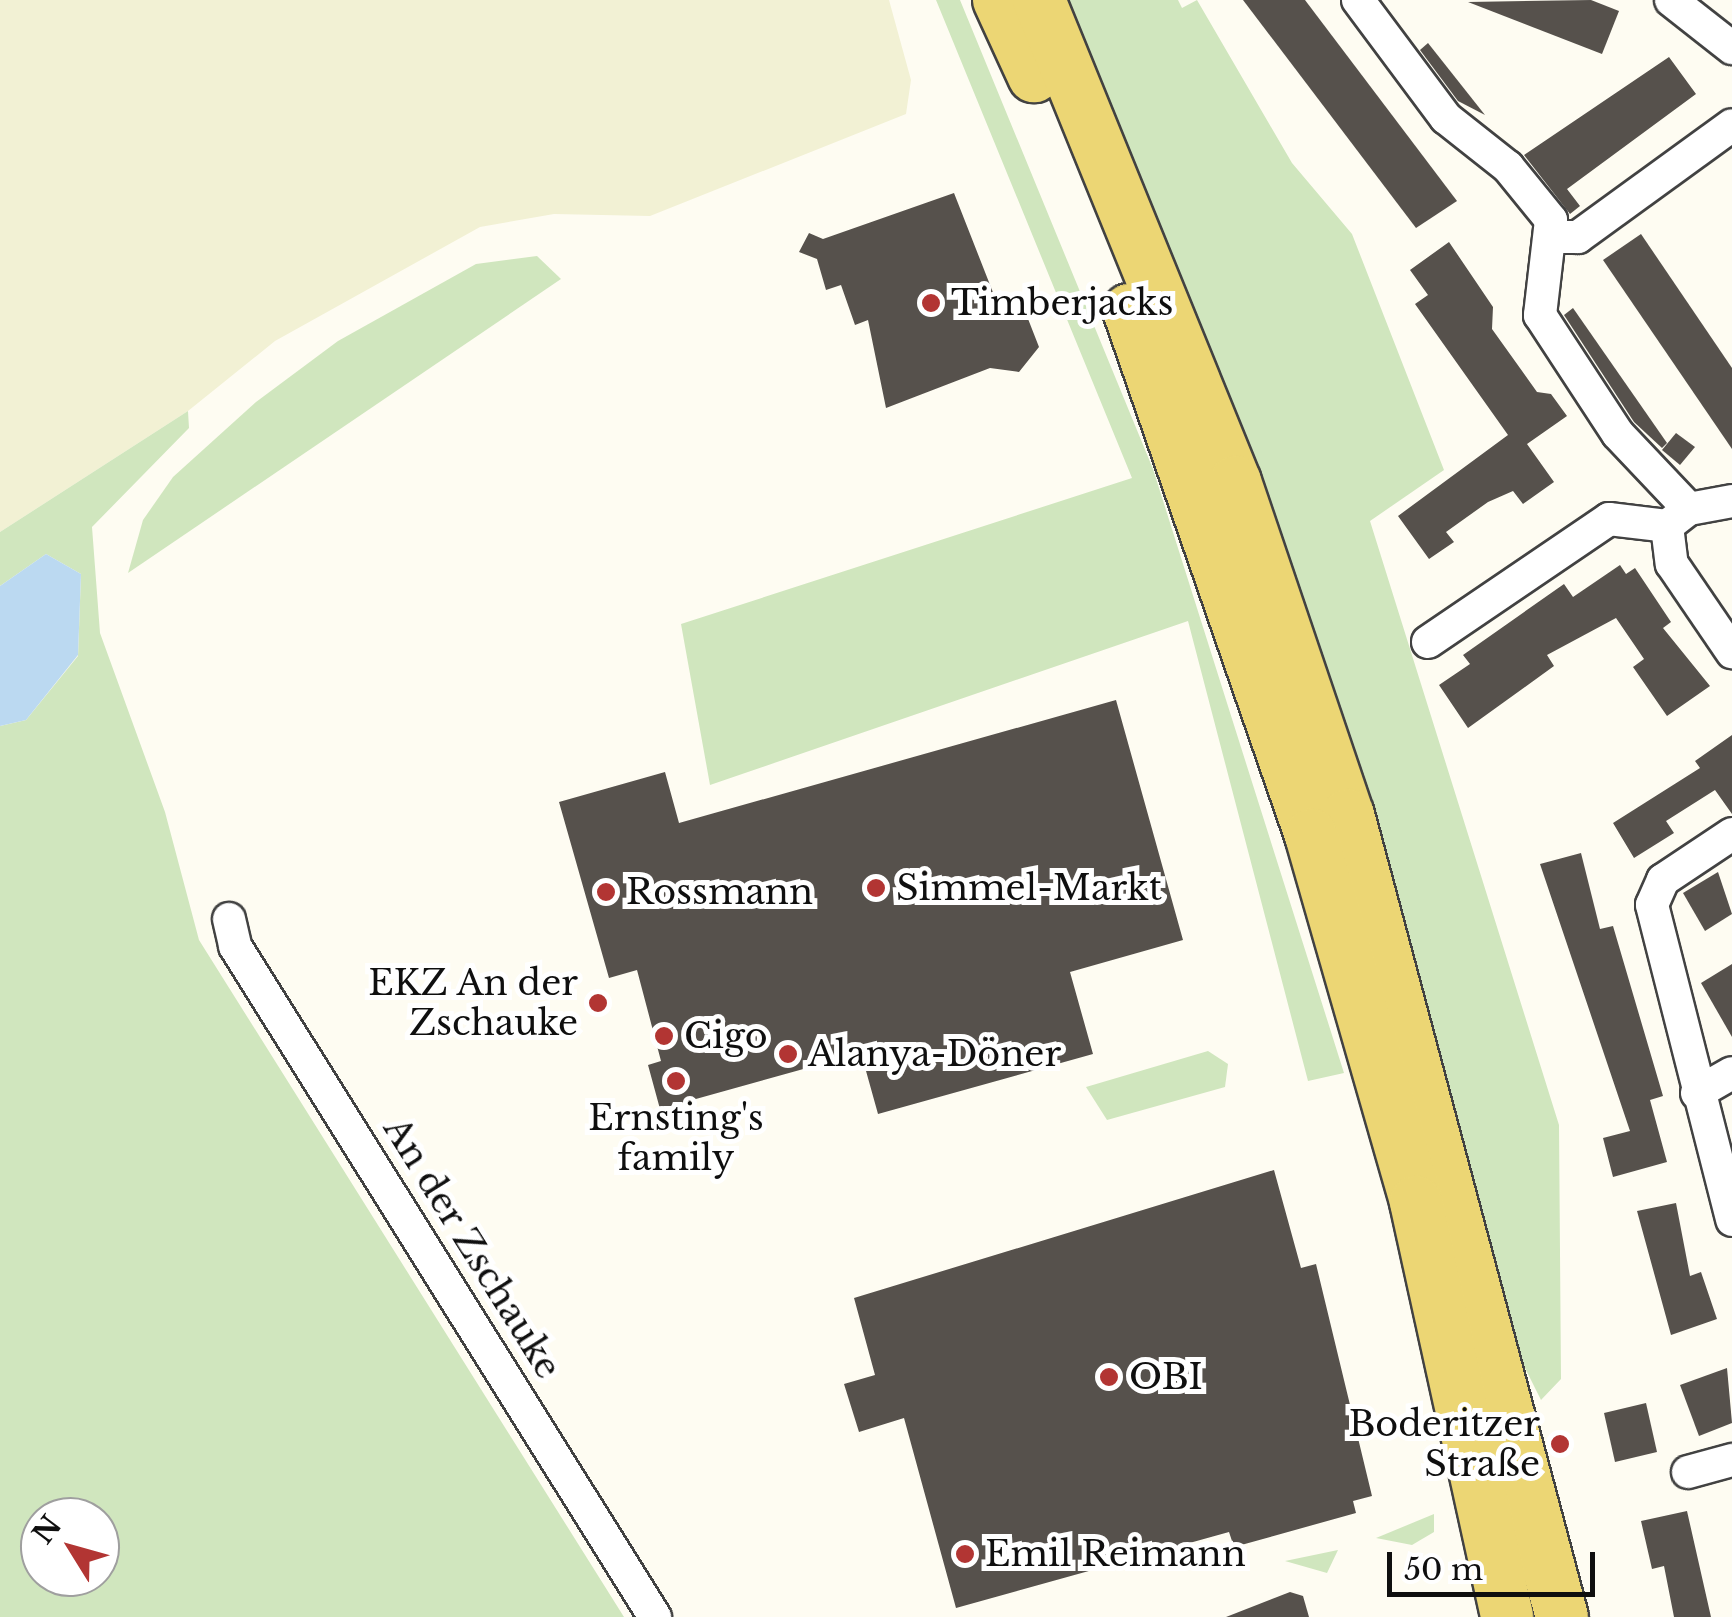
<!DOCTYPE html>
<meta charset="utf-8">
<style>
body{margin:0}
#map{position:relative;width:1732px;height:1617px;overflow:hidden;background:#fefcf2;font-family:"Libre Baskerville",serif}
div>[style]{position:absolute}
.farmland>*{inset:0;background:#f2f1d4}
.green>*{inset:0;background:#d0e6be}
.water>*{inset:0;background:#bbd9f1}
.building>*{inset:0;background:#56514c}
.roads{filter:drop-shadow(2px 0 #424242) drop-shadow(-2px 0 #424242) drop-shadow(0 2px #424242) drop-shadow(0 -2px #424242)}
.street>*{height:32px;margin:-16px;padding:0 16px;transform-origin:16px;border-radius:16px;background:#fff}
.primary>*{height:52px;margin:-26px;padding:0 26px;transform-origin:26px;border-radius:26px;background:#ecd674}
.dots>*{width:28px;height:28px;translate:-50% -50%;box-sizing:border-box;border:5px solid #fff;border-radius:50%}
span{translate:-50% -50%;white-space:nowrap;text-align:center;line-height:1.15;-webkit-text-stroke:10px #fff;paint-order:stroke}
.poi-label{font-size:35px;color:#0f0f0f}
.left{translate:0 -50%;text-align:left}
.right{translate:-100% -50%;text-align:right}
.street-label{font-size:35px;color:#0f0f0f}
.north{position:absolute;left:20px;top:1497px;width:100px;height:100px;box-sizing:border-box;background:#fff;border:2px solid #9f9f9f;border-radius:50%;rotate:307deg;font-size:28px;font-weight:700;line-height:40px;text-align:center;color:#0f0f0f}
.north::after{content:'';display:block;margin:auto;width:35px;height:45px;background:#b23533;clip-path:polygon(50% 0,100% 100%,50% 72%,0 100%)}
.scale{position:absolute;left:1387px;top:1552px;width:208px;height:45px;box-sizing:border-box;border:5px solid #0f0f0f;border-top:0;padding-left:12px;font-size:30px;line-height:35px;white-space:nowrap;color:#0f0f0f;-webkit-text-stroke:8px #fff;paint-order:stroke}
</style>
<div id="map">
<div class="farmland">
<div style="clip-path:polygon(0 0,889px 0,911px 80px,906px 114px,650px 216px,554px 214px,480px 227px,275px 341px,188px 411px,0 532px)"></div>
</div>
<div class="green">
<div style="clip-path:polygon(936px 0,960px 0,1153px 469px,1344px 1073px,1308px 1081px,1188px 621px,710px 785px,681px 624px,1132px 478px)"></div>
<div style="clip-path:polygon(1064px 0,1178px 0,1182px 8px,1197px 0,1292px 163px,1352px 234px,1444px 470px,1370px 521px,1559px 1125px,1561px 1379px,1541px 1400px,1503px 1324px)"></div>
<div style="clip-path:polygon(537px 256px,561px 279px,128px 573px,143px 520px,173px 477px,256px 402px,338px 341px,476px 264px)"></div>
<div style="clip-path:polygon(evenodd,188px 411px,189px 428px,92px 527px,100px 633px,165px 812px,199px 940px,624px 1617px,0 1617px,0 726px,26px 720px,78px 656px,81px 574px,46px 554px,0 586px,0 532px,188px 411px,40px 1517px,100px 1517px,100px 1577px,40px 1577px,40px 1517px)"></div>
<div style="clip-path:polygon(1208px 1051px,1228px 1064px,1225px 1087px,1107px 1120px,1086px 1087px)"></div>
<div style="clip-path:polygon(1434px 1514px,1434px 1532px,1412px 1545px,1376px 1538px)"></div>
<div style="clip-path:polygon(1338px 1550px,1327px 1573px,1285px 1561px)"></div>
</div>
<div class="water">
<div style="clip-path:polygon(46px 554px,81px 574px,78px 655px,26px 720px,0 726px,0 586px)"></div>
</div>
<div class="building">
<div style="clip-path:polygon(1243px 0,1305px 0,1457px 201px,1416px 228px)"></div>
<div style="clip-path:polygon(1591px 0,1619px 11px,1602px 54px,1468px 2px)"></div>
<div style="clip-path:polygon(1428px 43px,1485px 115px,1458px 101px,1420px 50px)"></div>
<div style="clip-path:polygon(1669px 57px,1696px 94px,1567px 189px,1580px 206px,1570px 214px,1524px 155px)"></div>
<div style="clip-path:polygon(954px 193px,994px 295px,1023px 306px,1039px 347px,1019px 372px,990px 368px,886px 408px,868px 320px,855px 325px,841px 285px,826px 290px,817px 259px,799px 252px,809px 233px,823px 239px)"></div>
<div style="clip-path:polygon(1641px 234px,1732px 368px,1732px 449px,1603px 260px)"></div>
<div style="clip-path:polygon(1449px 242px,1493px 307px,1492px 329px,1537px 392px,1551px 394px,1567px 416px,1527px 444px,1554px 482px,1523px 504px,1513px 491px,1488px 502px,1446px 532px,1454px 542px,1429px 559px,1398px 516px,1508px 435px,1415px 304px,1428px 295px,1410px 270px)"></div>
<div style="clip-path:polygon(1573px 308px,1667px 443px,1662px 448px,1634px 422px,1564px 315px)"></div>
<div style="clip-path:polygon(1676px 433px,1695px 447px,1680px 465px,1662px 450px)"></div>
<div style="clip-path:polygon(1620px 565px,1626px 574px,1635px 568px,1671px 622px,1663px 628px,1710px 686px,1667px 716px,1633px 667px,1644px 659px,1616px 618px,1547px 655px,1554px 666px,1468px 728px,1439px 685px,1470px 664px,1463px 655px,1564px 584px,1573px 597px)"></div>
<div style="clip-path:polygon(1116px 700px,1183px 940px,1070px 972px,1093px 1054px,878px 1114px,861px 1053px,660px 1109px,648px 1065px,661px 1061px,637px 970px,609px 978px,559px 802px,665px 772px,679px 823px)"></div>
<div style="clip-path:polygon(1732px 735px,1732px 814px,1715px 790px,1666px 821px,1674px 833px,1634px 858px,1613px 823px,1700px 768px,1695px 761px)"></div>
<div style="clip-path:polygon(1581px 853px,1600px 929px,1613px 926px,1663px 1096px,1650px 1100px,1667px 1162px,1613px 1177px,1603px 1138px,1630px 1131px,1540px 864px)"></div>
<div style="clip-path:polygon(1718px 872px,1732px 914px,1705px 931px,1683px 893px)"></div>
<div style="clip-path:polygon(1732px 964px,1732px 1037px,1701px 983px)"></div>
<div style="clip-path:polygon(1274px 1170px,1301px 1268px,1316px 1264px,1372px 1496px,1353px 1501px,1356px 1513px,1234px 1547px,1229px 1532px,956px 1608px,904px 1418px,859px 1432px,844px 1384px,875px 1375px,854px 1298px)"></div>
<div style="clip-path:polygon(1676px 1203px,1690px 1276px,1701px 1272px,1717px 1319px,1671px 1335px,1637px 1211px)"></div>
<div style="clip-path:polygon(1727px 1368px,1732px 1423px,1699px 1436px,1680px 1385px)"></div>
<div style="clip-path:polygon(1646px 1403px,1657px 1452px,1615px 1462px,1604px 1413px)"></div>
<div style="clip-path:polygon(1687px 1511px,1711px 1617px,1674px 1617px,1664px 1566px,1652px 1569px,1641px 1521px)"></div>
<div style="clip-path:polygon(1290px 1592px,1303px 1596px,1309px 1617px,1226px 1617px)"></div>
</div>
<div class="roads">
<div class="street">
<div style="left:1358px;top:0;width:147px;rotate:53.3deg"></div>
<div style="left:1446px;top:118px;width:79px;rotate:38.3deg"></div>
<div style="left:1508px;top:167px;width:68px;rotate:50.9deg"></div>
<div style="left:1551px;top:220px;width:96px;rotate:96.6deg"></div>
<div style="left:1540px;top:315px;width:142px;rotate:56.8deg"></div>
<div style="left:1618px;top:434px;width:103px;rotate:46.6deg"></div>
<div style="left:1689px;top:509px;width:44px;rotate:-10.5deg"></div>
<div style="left:1671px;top:0;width:78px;rotate:38.2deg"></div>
<div style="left:1554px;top:237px;width:24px"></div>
<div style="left:1578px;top:237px;width:190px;rotate:-36deg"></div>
<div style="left:1667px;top:526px;width:38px;rotate:83deg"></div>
<div style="left:1672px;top:564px;width:107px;rotate:55.7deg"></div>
<div style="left:1428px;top:642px;width:219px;rotate:-34.2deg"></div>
<div style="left:1609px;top:519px;width:58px;rotate:6.9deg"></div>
<div style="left:1667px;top:526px;width:28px;rotate:-38deg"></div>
<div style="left:1732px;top:834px;width:83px;rotate:146.3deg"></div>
<div style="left:1663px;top:880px;width:27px;rotate:114deg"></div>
<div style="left:1652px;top:905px;width:325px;rotate:75.7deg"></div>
<div style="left:229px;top:919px;width:28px;rotate:77deg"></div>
<div style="left:235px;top:946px;width:792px;rotate:57.96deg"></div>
<div style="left:1697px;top:1093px;width:40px;rotate:-29.7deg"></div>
<div style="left:1688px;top:1472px;width:46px;rotate:-15.3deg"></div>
</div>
<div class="primary">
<div style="left:999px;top:0;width:84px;rotate:65.3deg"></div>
<div style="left:1039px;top:0;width:520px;rotate:67.87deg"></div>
<div style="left:1235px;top:482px;width:352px;rotate:71.3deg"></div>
<div style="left:1348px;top:815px;width:830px;rotate:75.06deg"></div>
<div style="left:1129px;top:310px;width:556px;rotate:70.88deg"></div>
<div style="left:1311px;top:835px;width:382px;rotate:74deg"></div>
<div style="left:1416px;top:1202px;width:425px;rotate:77.6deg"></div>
</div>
</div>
<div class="dots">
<div style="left:931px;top:303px;background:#b23533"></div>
<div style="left:876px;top:888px;background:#b23533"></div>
<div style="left:606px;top:892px;background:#b23533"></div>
<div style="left:598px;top:1003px;background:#b23533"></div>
<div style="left:664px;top:1036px;background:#b23533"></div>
<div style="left:788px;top:1054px;background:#b23533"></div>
<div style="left:676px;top:1081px;background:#b23533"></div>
<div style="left:1109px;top:1377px;background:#b23533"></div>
<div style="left:1560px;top:1444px;background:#b23533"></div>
<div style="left:965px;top:1554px;background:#b23533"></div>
</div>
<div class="poi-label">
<span class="left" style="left:951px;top:303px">Timberjacks</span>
<span class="left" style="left:896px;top:888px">Simmel-Markt</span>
<span class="left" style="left:626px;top:892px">Rossmann</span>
<span class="right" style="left:578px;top:1003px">EKZ An der<br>Zschauke</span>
<span class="left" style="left:684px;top:1036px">Cigo</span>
<span class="left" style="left:808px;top:1054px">Alanya-Döner</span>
<span style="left:676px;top:1138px">Ernsting's<br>family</span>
<span class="left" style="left:1129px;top:1377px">OBI</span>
<span class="right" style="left:1540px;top:1444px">Boderitzer<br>Straße</span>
<span class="left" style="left:985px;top:1554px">Emil Reimann</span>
</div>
<div class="street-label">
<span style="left:472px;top:1248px;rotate:58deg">An der Zschauke</span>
</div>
<div class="north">N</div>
<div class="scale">50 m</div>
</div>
